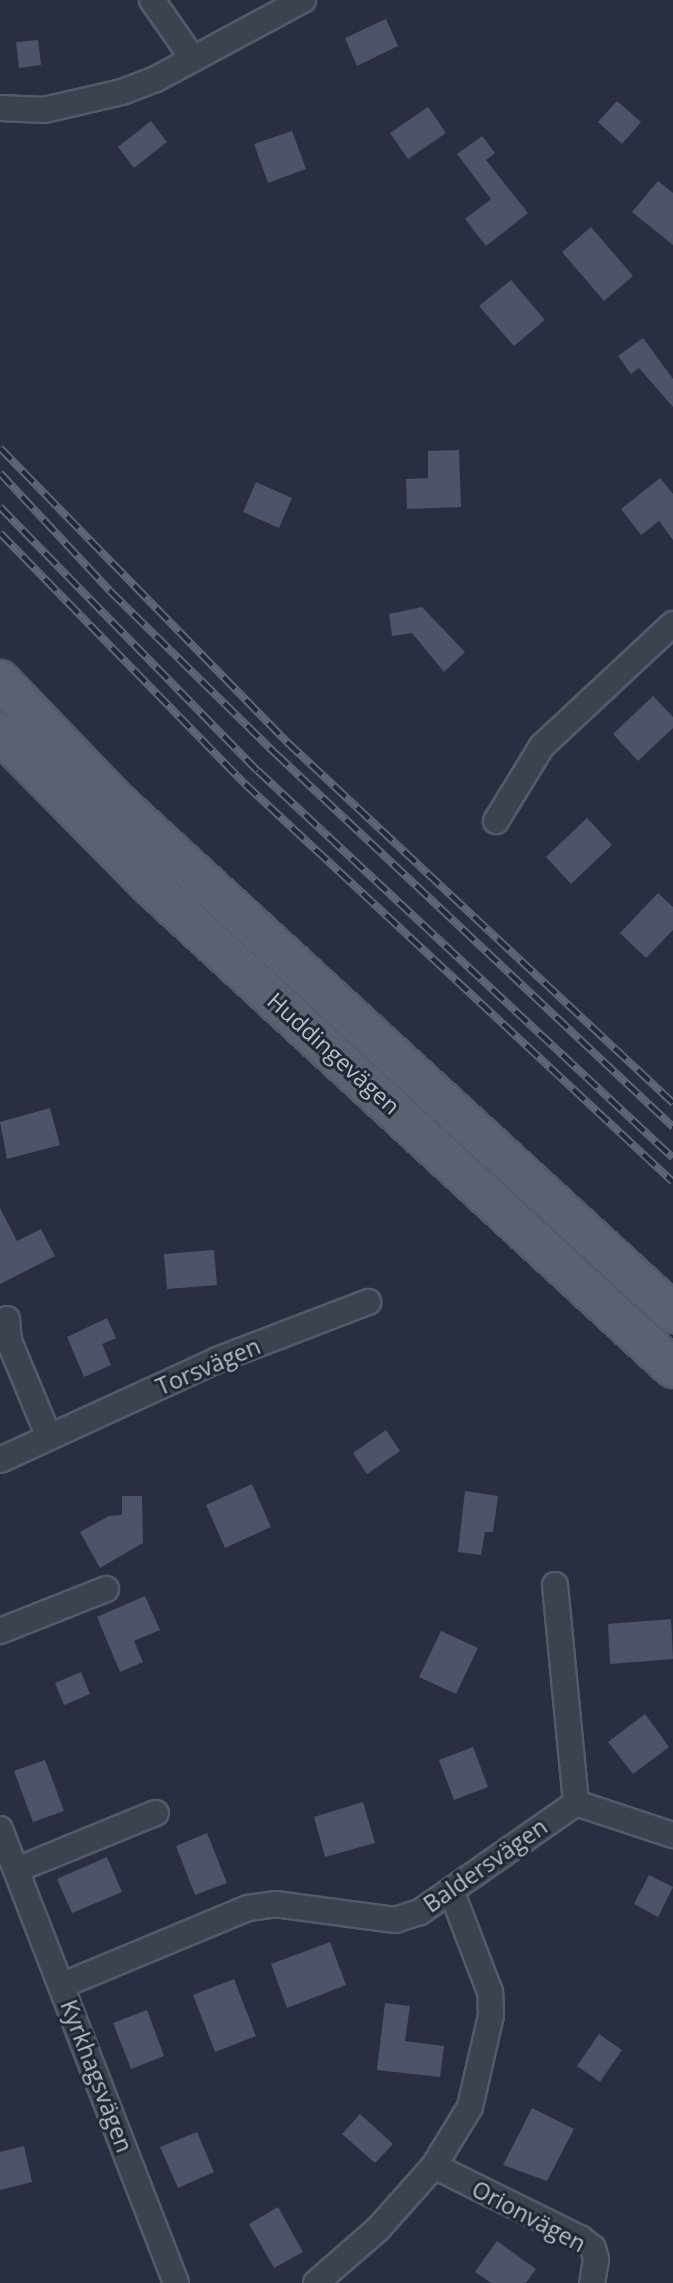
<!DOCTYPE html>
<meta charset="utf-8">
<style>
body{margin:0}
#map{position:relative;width:673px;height:2283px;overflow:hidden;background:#292f41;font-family:"Open Sans",sans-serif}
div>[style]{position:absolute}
.building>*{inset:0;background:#4d5468}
.roads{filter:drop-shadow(2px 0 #555a68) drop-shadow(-2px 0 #555a68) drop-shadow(0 2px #555a68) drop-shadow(0 -2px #555a68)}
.minor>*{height:24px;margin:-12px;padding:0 12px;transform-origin:12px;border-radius:12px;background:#3d4251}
.primary>*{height:38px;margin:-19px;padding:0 19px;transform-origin:19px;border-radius:19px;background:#5b6171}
.rail>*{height:8px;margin-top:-4px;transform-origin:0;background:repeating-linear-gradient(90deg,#222736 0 16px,#5f6678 0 32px);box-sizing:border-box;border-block:2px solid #5f6678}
span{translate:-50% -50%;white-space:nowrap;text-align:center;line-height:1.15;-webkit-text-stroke:6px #222736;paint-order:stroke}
.street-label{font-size:23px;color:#babecb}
</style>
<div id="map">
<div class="building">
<div style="clip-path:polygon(386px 19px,398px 46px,357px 66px,345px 38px)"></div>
<div style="clip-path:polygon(38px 40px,41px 65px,19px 68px,16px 42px)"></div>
<div style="clip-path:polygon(617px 101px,641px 122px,622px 144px,598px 122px)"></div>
<div style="clip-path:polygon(428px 107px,446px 133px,408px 159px,390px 133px)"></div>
<div style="clip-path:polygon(151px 121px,167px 142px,134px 168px,118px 147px)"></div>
<div style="clip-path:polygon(292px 131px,306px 169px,268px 183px,254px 144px)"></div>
<div style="clip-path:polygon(482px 136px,495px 153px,486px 160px,528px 213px,486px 246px,465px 219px,491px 199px,457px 154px)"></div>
<div style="clip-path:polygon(658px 181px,673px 193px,673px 245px,632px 212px)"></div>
<div style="clip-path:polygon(591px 227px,633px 276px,604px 301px,562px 252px)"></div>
<div style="clip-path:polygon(511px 280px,545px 320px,514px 346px,479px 306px)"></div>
<div style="clip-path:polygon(643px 338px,673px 379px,673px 407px,639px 368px,631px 374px,618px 356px)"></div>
<div style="clip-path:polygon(459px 450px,461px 507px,407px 509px,406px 479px,428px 478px,428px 451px)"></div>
<div style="clip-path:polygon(660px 478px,673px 494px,673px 540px,659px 521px,641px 535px,621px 509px)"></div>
<div style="clip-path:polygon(256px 482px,292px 498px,279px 528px,243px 512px)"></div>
<div style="clip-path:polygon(422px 607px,465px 652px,444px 672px,412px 633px,392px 636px,389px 614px)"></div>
<div style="clip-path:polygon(653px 696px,673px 717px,673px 728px,638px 761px,613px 734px)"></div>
<div style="clip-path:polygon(587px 818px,612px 845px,571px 884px,546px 857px)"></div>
<div style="clip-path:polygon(658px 893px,673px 907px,673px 930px,646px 958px,620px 933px)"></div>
<div style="clip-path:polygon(50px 1108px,60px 1145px,7px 1159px,0 1122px)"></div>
<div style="clip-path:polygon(0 1208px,17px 1241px,41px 1229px,55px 1256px,0 1284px)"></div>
<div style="clip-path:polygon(214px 1250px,217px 1285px,167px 1289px,164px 1254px)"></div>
<div style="clip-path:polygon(107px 1318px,116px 1338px,102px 1344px,111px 1365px,84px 1377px,67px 1337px)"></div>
<div style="clip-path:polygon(386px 1430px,400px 1451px,367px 1474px,353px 1453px)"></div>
<div style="clip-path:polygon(252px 1484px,271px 1527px,225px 1548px,206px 1505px)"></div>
<div style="clip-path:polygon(465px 1491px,498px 1496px,493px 1532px,485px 1532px,481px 1555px,458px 1552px)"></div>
<div style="clip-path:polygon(122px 1496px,142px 1496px,143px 1543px,100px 1568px,80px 1532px,109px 1516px,122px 1515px)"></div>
<div style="clip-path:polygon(145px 1596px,160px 1630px,134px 1641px,143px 1662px,120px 1672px,97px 1617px)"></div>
<div style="clip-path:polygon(671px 1619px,673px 1659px,610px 1664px,608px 1624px)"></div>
<div style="clip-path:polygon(441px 1631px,478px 1648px,456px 1694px,419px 1677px)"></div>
<div style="clip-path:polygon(81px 1672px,90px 1694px,64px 1705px,55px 1683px)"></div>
<div style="clip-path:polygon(645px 1714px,669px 1747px,633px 1774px,608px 1742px)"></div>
<div style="clip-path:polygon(473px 1747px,488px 1787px,454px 1800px,439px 1760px)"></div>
<div style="clip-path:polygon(45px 1760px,64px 1811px,33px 1822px,14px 1771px)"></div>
<div style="clip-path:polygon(363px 1802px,375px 1843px,325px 1857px,314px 1817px)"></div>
<div style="clip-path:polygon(207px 1833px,227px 1883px,195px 1895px,176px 1846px)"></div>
<div style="clip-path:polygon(107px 1857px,122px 1892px,72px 1913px,57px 1879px)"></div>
<div style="clip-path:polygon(649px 1875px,673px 1887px,658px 1917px,634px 1904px)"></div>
<div style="clip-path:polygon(330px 1942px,346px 1985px,287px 2008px,271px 1964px)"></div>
<div style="clip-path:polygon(234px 1979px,256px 2036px,215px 2052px,193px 1995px)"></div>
<div style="clip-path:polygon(385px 2003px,410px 2006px,405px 2041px,444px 2046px,440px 2077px,377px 2070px)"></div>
<div style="clip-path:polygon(147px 2010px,164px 2056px,131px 2069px,113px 2023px)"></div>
<div style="clip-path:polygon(599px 2034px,622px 2050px,600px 2082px,577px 2066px)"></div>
<div style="clip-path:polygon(532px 2108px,574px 2129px,547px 2181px,503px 2165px)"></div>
<div style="clip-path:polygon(360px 2114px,393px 2144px,375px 2163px,342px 2134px)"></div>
<div style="clip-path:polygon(197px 2132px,214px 2172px,178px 2188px,160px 2147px)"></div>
<div style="clip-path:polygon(24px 2146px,32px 2182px,0 2190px,0 2152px)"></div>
<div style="clip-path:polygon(278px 2207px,303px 2252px,274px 2268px,249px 2224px)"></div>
<div style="clip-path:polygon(497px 2241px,536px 2269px,526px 2283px,491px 2283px,475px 2272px)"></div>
</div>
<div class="roads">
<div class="minor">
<div style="left:152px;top:0;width:72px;rotate:55.2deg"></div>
<div style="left:0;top:108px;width:44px;rotate:2.6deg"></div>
<div style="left:44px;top:110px;width:80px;rotate:-13deg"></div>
<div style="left:122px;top:92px;width:36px;rotate:-21deg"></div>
<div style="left:156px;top:79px;width:167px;rotate:-28.3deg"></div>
<div style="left:496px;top:821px;width:88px;rotate:-58.5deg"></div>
<div style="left:542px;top:746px;width:179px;rotate:-43deg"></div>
<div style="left:7px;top:1319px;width:22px;rotate:85deg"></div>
<div style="left:9px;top:1341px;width:104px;rotate:67.4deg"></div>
<div style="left:0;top:1460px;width:239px;rotate:-24.7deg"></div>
<div style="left:217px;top:1360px;width:162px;rotate:-21deg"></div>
<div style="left:0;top:1631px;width:114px;rotate:-21.6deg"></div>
<div style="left:576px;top:1803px;width:102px;rotate:18.3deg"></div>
<div style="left:0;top:1829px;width:487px;rotate:68.8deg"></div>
<div style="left:16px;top:1870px;width:151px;rotate:-22.2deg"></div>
<div style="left:63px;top:1985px;width:200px;rotate:-22.6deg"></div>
<div style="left:248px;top:1908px;width:27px;rotate:-8deg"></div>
<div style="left:275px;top:1904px;width:121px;rotate:7.6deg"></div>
<div style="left:395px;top:1920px;width:26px;rotate:-18deg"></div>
<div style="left:420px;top:1912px;width:190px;rotate:-34.9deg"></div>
<div style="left:576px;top:1803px;width:219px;rotate:-95.5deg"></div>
<div style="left:434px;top:2166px;width:163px;rotate:26.3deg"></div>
<div style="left:580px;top:2238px;width:16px;rotate:38deg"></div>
<div style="left:593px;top:2248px;width:11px;rotate:75deg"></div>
<div style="left:596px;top:2259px;width:24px;rotate:99deg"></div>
<div style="left:316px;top:2283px;width:82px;rotate:-41.1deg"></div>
<div style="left:378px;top:2229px;width:84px;rotate:-48.4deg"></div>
<div style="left:434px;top:2166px;width:69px;rotate:-58.6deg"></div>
<div style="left:470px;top:2107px;width:94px;rotate:-77.1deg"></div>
<div style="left:491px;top:2015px;width:23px;rotate:-92deg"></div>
<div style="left:490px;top:1992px;width:106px;rotate:-111deg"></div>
</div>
<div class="primary">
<div style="left:0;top:680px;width:168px;rotate:46.2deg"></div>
<div style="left:116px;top:801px;width:757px;rotate:42.59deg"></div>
<div style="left:0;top:733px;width:216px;rotate:45.4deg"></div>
<div style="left:152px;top:887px;width:709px;rotate:42.71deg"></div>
</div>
</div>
<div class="rail">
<div style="left:0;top:448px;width:411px;rotate:45.7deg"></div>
<div style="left:287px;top:742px;width:529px;rotate:43.08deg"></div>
<div style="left:0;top:473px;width:161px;rotate:47deg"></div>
<div style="left:110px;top:591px;width:233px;rotate:44.5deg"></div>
<div style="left:276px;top:754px;width:545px;rotate:43.21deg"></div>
<div style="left:0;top:507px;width:369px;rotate:45.7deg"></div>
<div style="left:258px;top:771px;width:567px;rotate:43deg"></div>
<div style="left:0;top:533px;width:351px;rotate:45.7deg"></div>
<div style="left:245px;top:784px;width:584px;rotate:42.92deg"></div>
</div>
<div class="street-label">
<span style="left:334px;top:1053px;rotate:42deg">Huddingevägen</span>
<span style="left:208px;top:1366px;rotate:-23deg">Torsvägen</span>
<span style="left:485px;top:1865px;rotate:-35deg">Baldersvägen</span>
<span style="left:97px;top:2076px;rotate:69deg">Kyrkhagsvägen</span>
<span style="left:529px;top:2216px;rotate:28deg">Orionvägen</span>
</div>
</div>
